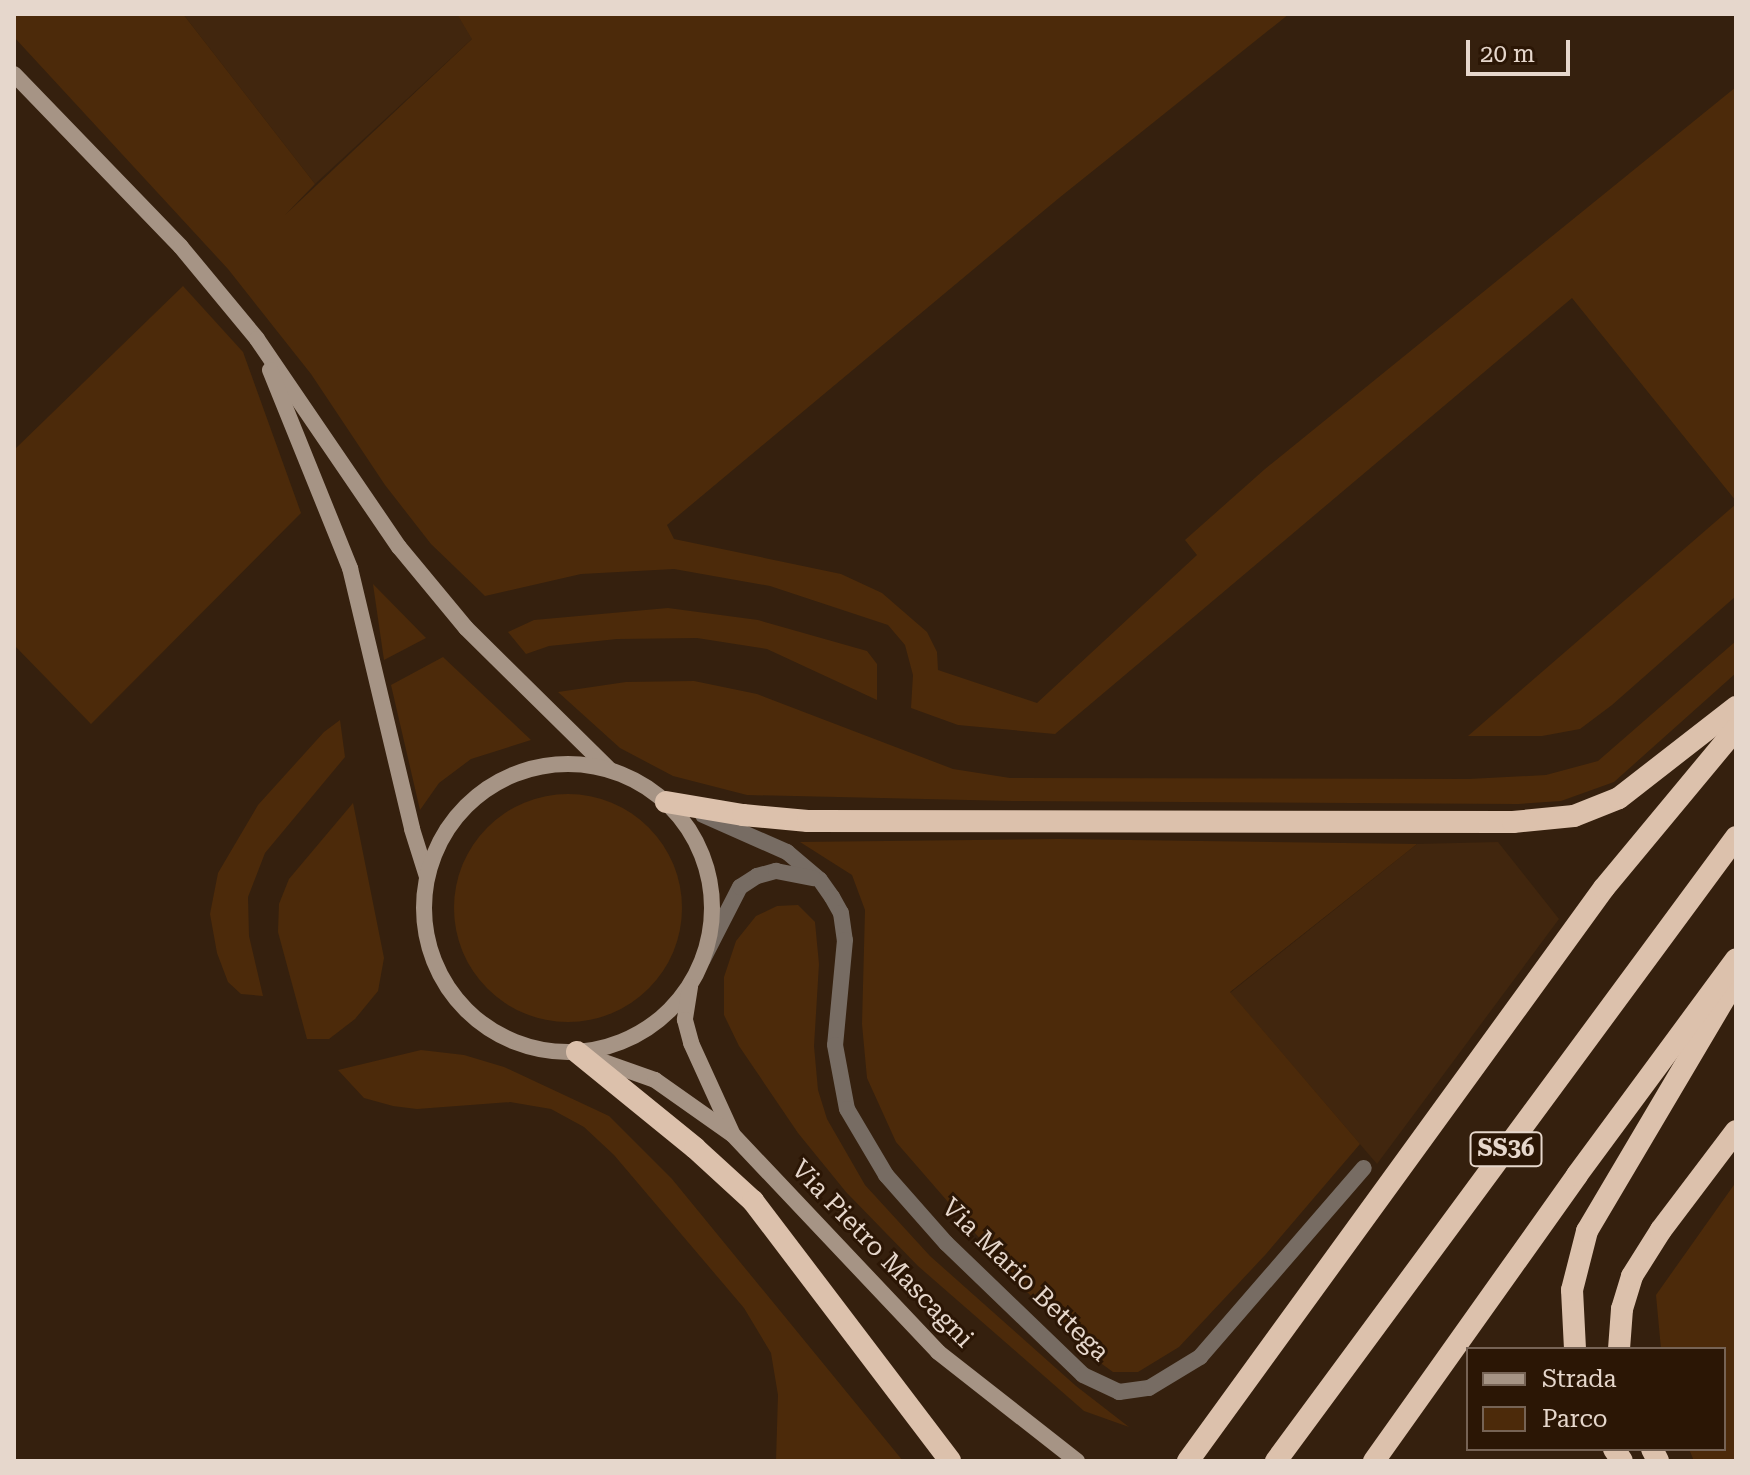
<!DOCTYPE html>
<style>
body{margin:0}
#map{position:relative;width:1750px;height:1475px;overflow:hidden;background:#35200e;font-family:"Roboto Serif",serif}
div>[style]{position:absolute}
.built>*{inset:0;background:#41260e}
.green>*{inset:0;background:#4c2a0a}
.round{border-radius:50%}
.minor>*{height:16px;margin:-8px;padding:0 8px;transform-origin:8px;border-radius:8px;background:#776c63}
.secondary>*{height:16px;margin:-8px;padding:0 8px;transform-origin:8px;border-radius:8px;background:#a69485}
.secondary>.ring{margin:-8px;padding:0;box-sizing:content-box;background:none;border:16px solid #a69485;border-radius:50%}
.trunk>*{height:22px;margin:-11px;padding:0 11px;transform-origin:11px;border-radius:11px;background:#dcc1ac}
span{translate:-50% -50%;white-space:nowrap;text-align:center;line-height:1.15;-webkit-text-stroke:6px #2b1605;paint-order:stroke}
.shield-label span{padding:2px 6px;background:#2b1605;border:2px solid;border-radius:6px;-webkit-text-stroke-width:0}
.shield-label{font-size:24px;color:#e6d7cc;font-weight:700}
.street-label{font-size:26px;color:#e6d7cc}
.frame{position:absolute;inset:0;border:16px solid #e6d7cc;pointer-events:none}
.legend{position:absolute;left:1466px;top:1347px;width:260px;height:104px;box-sizing:border-box;background:#2b1605;border:2px solid #766355;margin:0;padding:10px 14px;list-style:none;font-size:24px;color:#e6d7cc}
.legend li{display:flex;align-items:center;gap:16px;height:40px}
.legend b{width:40px;border:2px solid #766355}
.scale{position:absolute;left:1466px;top:40px;width:104px;height:36px;box-sizing:border-box;border:4px solid #e6d7cc;border-top:0;padding-left:10px;font-size:24px;line-height:28px;white-space:nowrap;color:#e6d7cc;-webkit-text-stroke:6px #2b1605;paint-order:stroke}
</style>
<div id="map">
<div class="built">
<div style="clip-path:polygon(183px 14px,457px 14px,473px 38px,315px 184px)"></div>
<div style="clip-path:polygon(1498px 842px,1559px 919px,1377px 1164px,1230px 993px,1417px 844px)"></div>
</div>
<div class="green">
<div style="clip-path:polygon(14px 14px,183px 14px,315px 184px,285px 215px,472px 39px,457px 14px,1289px 14px,1059px 198px,667px 525px,674px 539px,841px 574px,882px 593px,927px 632px,937px 652px,938px 670px,1037px 703px,1197px 555px,1185px 540px,1265px 469px,1736px 87px,1736px 501px,1572px 298px,1055px 734px,958px 725px,911px 708px,913px 675px,905px 645px,888px 625px,770px 586px,674px 569px,581px 574px,485px 596px,431px 544px,385px 485px,311px 374px,228px 269px,14px 37px)"></div>
<div style="clip-path:polygon(183px 286px,243px 352px,301px 513px,91px 724px,14px 645px,14px 450px)"></div>
<div style="clip-path:polygon(1736px 504px,1736px 596px,1612px 705px,1580px 729px,1542px 736px,1468px 736px)"></div>
<div style="clip-path:polygon(373px 584px,426px 638px,384px 660px)"></div>
<div style="clip-path:polygon(668px 608px,758px 620px,867px 651px,877px 664px,877px 700px,767px 649px,697px 638px,617px 639px,549px 646px,526px 654px,508px 632px,534px 620px)"></div>
<div style="clip-path:polygon(1736px 641px,1736px 673px,1614px 782px,1561px 801px,1518px 804px,1012px 801px,747px 795px,673px 776px,620px 748px,558px 692px,626px 682px,694px 681px,757px 694px,953px 769px,1010px 778px,1469px 779px,1546px 775px,1598px 761px)"></div>
<div style="clip-path:polygon(443px 657px,531px 740px,471px 759px,439px 783px,420px 810px,391px 685px)"></div>
<div style="clip-path:polygon(340px 720px,345px 757px,265px 853px,248px 897px,249px 936px,263px 996px,241px 994px,228px 982px,217px 953px,210px 914px,218px 873px,258px 805px,324px 732px)"></div>
<div class="round" style="left:454px;top:794px;width:228px;height:228px"></div>
<div style="clip-path:polygon(353px 803px,384px 958px,378px 991px,355px 1019px,329px 1039px,307px 1039px,278px 932px,279px 904px,289px 879px)"></div>
<div style="clip-path:polygon(1058px 839px,1417px 844px,1230px 992px,1360px 1144px,1266px 1254px,1179px 1347px,1138px 1372px,1113px 1372px,1095px 1359px,1021px 1286px,896px 1142px,867px 1078px,862px 1024px,865px 910px,852px 875px,800px 842px)"></div>
<div style="clip-path:polygon(798px 905px,815px 922px,819px 964px,814px 1046px,818px 1090px,827px 1119px,865px 1185px,930px 1256px,1076px 1386px,1129px 1427px,1084px 1411px,918px 1266px,846px 1192px,798px 1133px,739px 1046px,724px 1015px,724px 977px,736px 941px,756px 916px,777px 906px)"></div>
<div style="clip-path:polygon(421px 1050px,464px 1055px,504px 1067px,609px 1116px,672px 1179px,903px 1461px,776px 1461px,778px 1395px,771px 1353px,744px 1308px,614px 1155px,584px 1127px,551px 1109px,510px 1102px,417px 1109px,393px 1106px,364px 1098px,338px 1070px)"></div>
<div style="clip-path:polygon(1736px 1182px,1736px 1461px,1694px 1461px,1689px 1449px,1724px 1449px,1724px 1349px,1661px 1349px,1656px 1295px)"></div>
</div>
<div class="minor">
<div style="left:703px;top:815px;width:92px;rotate:23.8deg"></div>
<div style="left:787px;top:852px;width:43px;rotate:40.3deg"></div>
<div style="left:820px;top:880px;width:21px;rotate:55deg"></div>
<div style="left:832px;top:897px;width:18px;rotate:61deg"></div>
<div style="left:841px;top:913px;width:27px;rotate:82deg"></div>
<div style="left:845px;top:940px;width:105px;rotate:95.4deg"></div>
<div style="left:835px;top:1045px;width:65px;rotate:79.4deg"></div>
<div style="left:847px;top:1109px;width:77px;rotate:59.4deg"></div>
<div style="left:886px;top:1175px;width:91px;rotate:48.6deg"></div>
<div style="left:946px;top:1243px;width:190px;rotate:43.9deg"></div>
<div style="left:1083px;top:1375px;width:40px;rotate:25deg"></div>
<div style="left:1119px;top:1392px;width:30px;rotate:-8deg"></div>
<div style="left:1149px;top:1388px;width:60px;rotate:-31.3deg"></div>
<div style="left:1200px;top:1357px;width:250px;rotate:-49.1deg"></div>
<div style="left:703px;top:959px;width:81px;rotate:-62.8deg"></div>
<div style="left:740px;top:887px;width:20px;rotate:-33deg"></div>
<div style="left:757px;top:876px;width:20px;rotate:-15deg"></div>
<div style="left:776px;top:871px;width:38px;rotate:11deg"></div>
</div>
<div class="secondary">
<div style="left:14px;top:74px;width:240px;rotate:46deg"></div>
<div style="left:181px;top:247px;width:119px;rotate:50.4deg"></div>
<div style="left:257px;top:339px;width:252px;rotate:55.7deg"></div>
<div style="left:399px;top:547px;width:105px;rotate:50.4deg"></div>
<div style="left:466px;top:628px;width:201px;rotate:44.6deg"></div>
<div style="left:270px;top:370px;width:214px;rotate:68deg"></div>
<div style="left:350px;top:568px;width:268px;rotate:76.6deg"></div>
<div style="left:412px;top:829px;width:50px;rotate:72.6deg"></div>
<div class="ring" style="left:424px;top:764px;width:272px;height:272px"></div>
<div style="left:690px;top:987px;width:33px;rotate:99deg"></div>
<div style="left:685px;top:1020px;width:24px;rotate:75deg"></div>
<div style="left:691px;top:1043px;width:99px;rotate:65.5deg"></div>
<div style="left:590px;top:1057px;width:69px;rotate:19.5deg"></div>
<div style="left:655px;top:1080px;width:95px;rotate:35.2deg"></div>
<div style="left:733px;top:1135px;width:299px;rotate:46.6deg"></div>
<div style="left:938px;top:1352px;width:177px;rotate:38.1deg"></div>
</div>
<div class="trunk">
<div style="left:666px;top:802px;width:78px;rotate:9.6deg"></div>
<div style="left:743px;top:815px;width:65px;rotate:5.3deg"></div>
<div style="left:808px;top:821px;width:705px;rotate:0.08deg"></div>
<div style="left:1513px;top:822px;width:61px;rotate:-5.6deg"></div>
<div style="left:1574px;top:816px;width:48px;rotate:-21.8deg"></div>
<div style="left:1619px;top:798px;width:148px;rotate:-37.9deg"></div>
<div style="left:577px;top:1052px;width:152px;rotate:39.1deg"></div>
<div style="left:695px;top:1148px;width:79px;rotate:42.4deg"></div>
<div style="left:753px;top:1201px;width:326px;rotate:52.8deg"></div>
<div style="left:1575px;top:1349px;width:59px;rotate:-92.9deg"></div>
<div style="left:1572px;top:1290px;width:61px;rotate:-75.7deg"></div>
<div style="left:1587px;top:1231px;width:287px;rotate:-59.4deg"></div>
<div style="left:1619px;top:1349px;width:40px;rotate:-85.7deg"></div>
<div style="left:1622px;top:1309px;width:34px;rotate:-73deg"></div>
<div style="left:1632px;top:1276px;width:54px;rotate:-57.8deg"></div>
<div style="left:1661px;top:1230px;width:124px;rotate:-52.9deg"></div>
<div style="left:1614px;top:1449px;width:14px;rotate:56deg"></div>
<div style="left:1652px;top:1449px;width:13px;rotate:63deg"></div>
<div style="left:1188px;top:1461px;width:708px;rotate:-54.02deg"></div>
<div style="left:1604px;top:888px;width:207px;rotate:-50.3deg"></div>
<div style="left:1276px;top:1461px;width:775px;rotate:-53.6deg"></div>
<div style="left:1374px;top:1461px;width:351px;rotate:-54.6deg"></div>
<div style="left:1577px;top:1175px;width:268px;rotate:-53.6deg"></div>
</div>
<div class="shield-label">
<span style="left:1506px;top:1149px">SS36</span>
</div>
<div class="street-label">
<span style="left:882px;top:1254px;rotate:46deg">Via Pietro Mascagni</span>
<span style="left:1025px;top:1280px;rotate:44deg">Via Mario Bettega</span>
</div>
<div class="frame"></div>
<ul class="legend">
<li><b style="height:10px;background:#a69485"></b>Strada</li>
<li><b style="height:22px;background:#4c2a0a"></b>Parco</li>
</ul>
<div class="scale">20 m</div>
</div>
